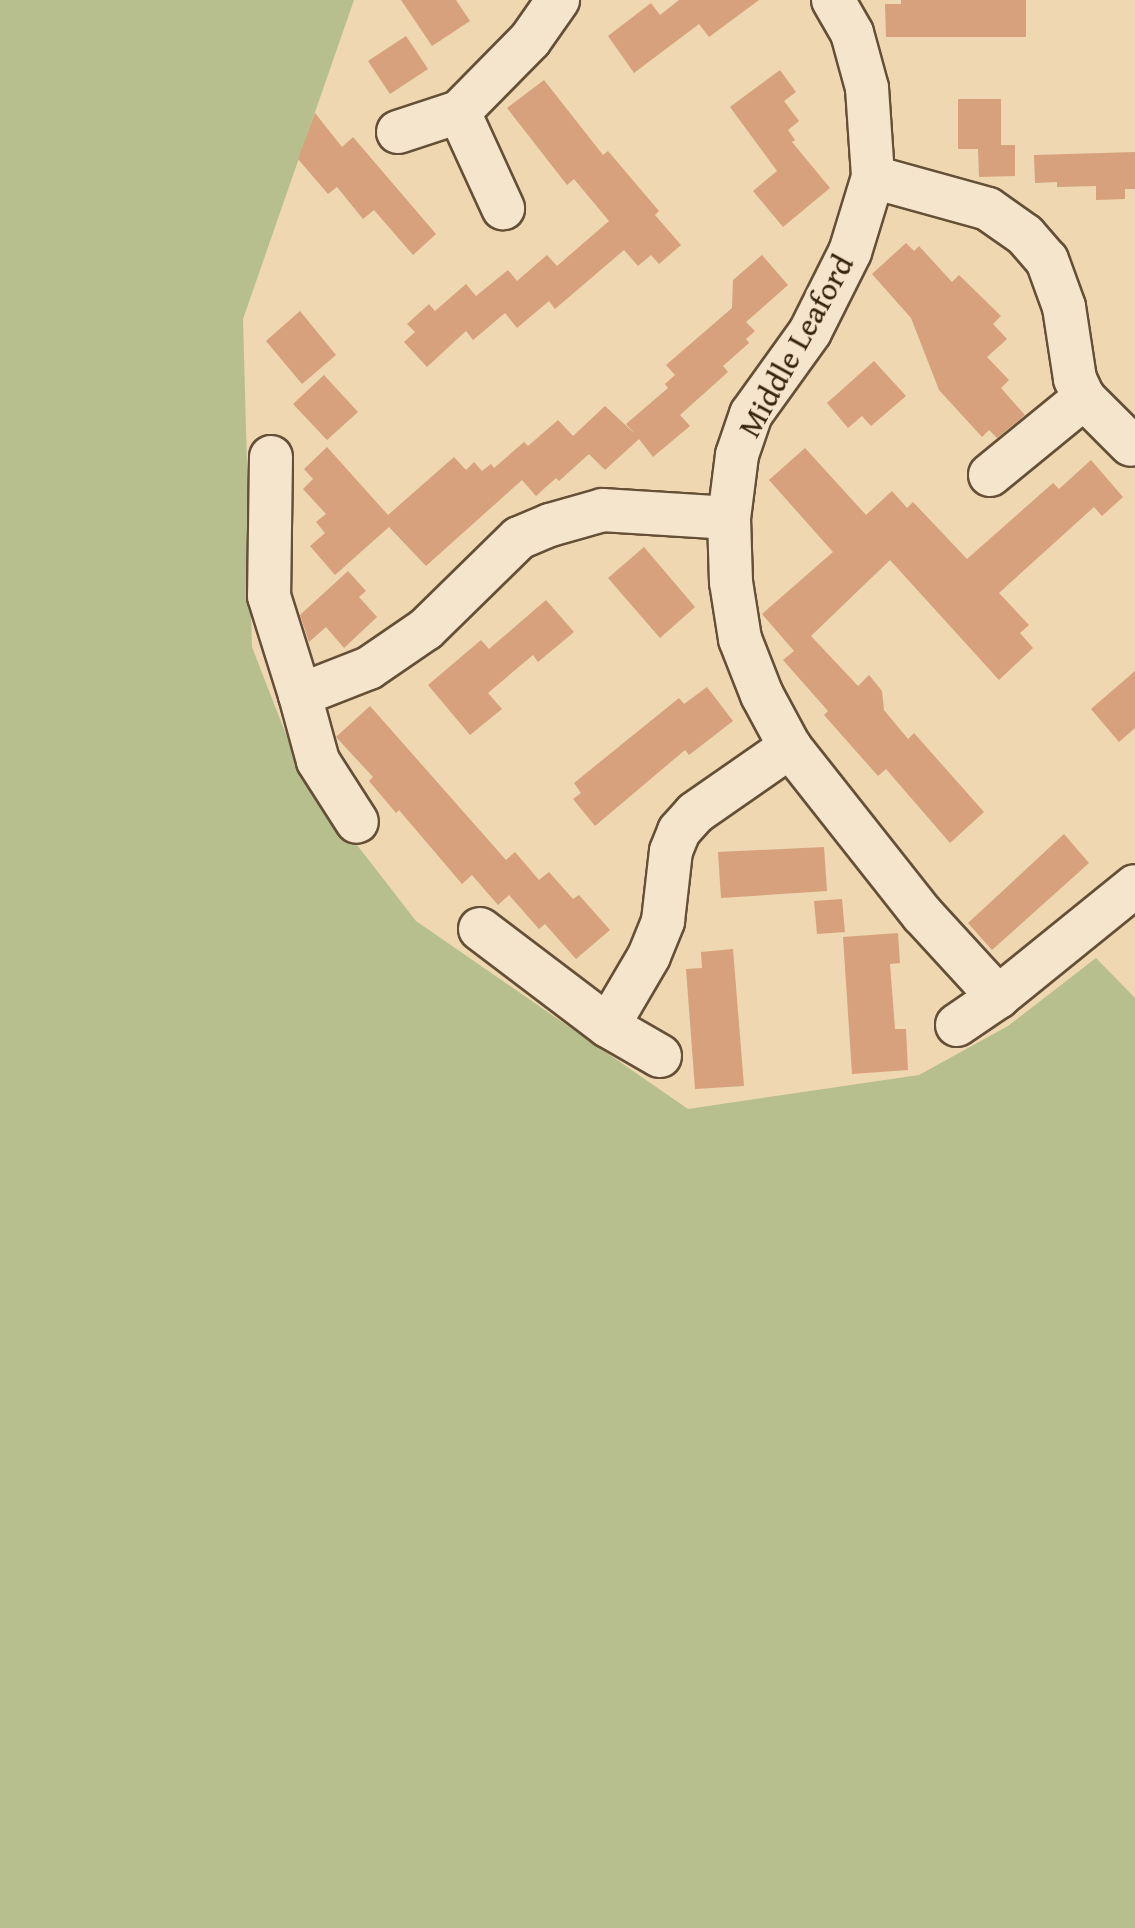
<!DOCTYPE html>
<style>
body{margin:0}
#map{position:relative;width:1135px;height:1928px;overflow:hidden;background:#eed7b1;font-family:"Gentium Book Plus",serif}
div>[style]{position:absolute}
.green>*{inset:0;background:#b6bf8d}
.building>*{inset:0;background:#d6a17c}
.roads{filter:drop-shadow(2px 0 #655037) drop-shadow(-2px 0 #655037) drop-shadow(0 2px #655037) drop-shadow(0 -2px #655037)}
.minor>*{height:42px;margin:-21px;padding:0 21px;transform-origin:21px;border-radius:21px;background:#f4e5cc}
span{translate:-50% -50%;white-space:nowrap;text-align:center;line-height:1.15;-webkit-text-stroke:8px #f4e5cc;paint-order:stroke}
.street-label{font-size:32px;color:#37230e}
</style>
<div id="map">
<div class="green">
<div style="clip-path:polygon(0 0,354px 0,243px 319px,252px 647px,301px 773px,416px 921px,688px 1109px,919px 1075px,1008px 1026px,1096px 958px,1135px 998px,1135px 1928px,0 1928px)"></div>
</div>
<div class="building">
<div style="clip-path:polygon(401px 0,456px 0,470px 21px,432px 46px)"></div>
<div style="clip-path:polygon(679px 0,759px 0,709px 37px,699px 24px,634px 73px,608px 36px,651px 3px,660px 15px)"></div>
<div style="clip-path:polygon(901px 0,1026px 0,1026px 37px,886px 37px,885px 4px,901px 4px)"></div>
<div style="clip-path:polygon(406px 36px,428px 69px,390px 94px,368px 61px)"></div>
<div style="clip-path:polygon(780px 70px,796px 92px,784px 101px,799px 121px,788px 130px,795px 140px,792px 142px,830px 188px,783px 227px,753px 191px,777px 171px,730px 107px)"></div>
<div style="clip-path:polygon(544px 80px,603px 155px,608px 151px,659px 211px,655px 215px,681px 245px,659px 264px,651px 255px,638px 266px,624px 250px,555px 309px,549px 301px,517px 328px,505px 313px,473px 340px,466px 331px,427px 367px,404px 342px,415px 332px,407px 324px,429px 304px,435px 311px,466px 284px,476px 296px,508px 270px,517px 281px,547px 255px,557px 266px,609px 221px,574px 179px,567px 185px,507px 108px)"></div>
<div style="clip-path:polygon(958px 99px,1001px 99px,1001px 145px,1015px 145px,1015px 176px,979px 177px,978px 149px,958px 149px)"></div>
<div style="clip-path:polygon(315px 113px,342px 147px,353px 137px,436px 234px,413px 255px,374px 210px,363px 219px,337px 187px,328px 194px,298px 159px)"></div>
<div style="clip-path:polygon(1135px 152px,1135px 189px,1125px 189px,1125px 199px,1096px 200px,1096px 186px,1057px 187px,1057px 182px,1035px 183px,1034px 155px)"></div>
<div style="clip-path:polygon(906px 243px,914px 251px,919px 246px,952px 282px,959px 275px,1001px 316px,993px 324px,1007px 339px,987px 357px,1009px 380px,1001px 388px,1025px 415px,997px 438px,989px 430px,982px 437px,939px 390px,911px 318px,872px 274px)"></div>
<div style="clip-path:polygon(762px 255px,788px 285px,746px 322px,755px 331px,746px 339px,749px 343px,723px 366px,728px 372px,680px 415px,690px 426px,653px 457px,639px 439px,605px 470px,582px 447px,589px 454px,559px 481px,556px 478px,536px 496px,522px 480px,426px 566px,389px 527px,335px 575px,310px 546px,325px 533px,316px 522px,326px 514px,303px 489px,313px 479px,304px 469px,327px 447px,388px 515px,454px 457px,466px 470px,474px 462px,482px 471px,491px 464px,494px 468px,524px 442px,528px 446px,558px 420px,573px 436px,605px 406px,635px 434px,626px 424px,668px 388px,665px 384px,675px 375px,666px 365px,732px 308px,733px 280px)"></div>
<div style="clip-path:polygon(300px 311px,336px 355px,302px 384px,266px 341px)"></div>
<div style="clip-path:polygon(874px 361px,906px 396px,871px 426px,862px 416px,848px 428px,827px 403px)"></div>
<div style="clip-path:polygon(324px 375px,358px 412px,327px 440px,293px 404px)"></div>
<div style="clip-path:polygon(805px 448px,866px 515px,892px 491px,907px 508px,913px 502px,967px 559px,1053px 483px,1059px 489px,1091px 460px,1123px 497px,1102px 516px,1094px 507px,999px 593px,1029px 625px,1020px 633px,1033px 648px,999px 680px,890px 560px,811px 636px,858px 686px,869px 675px,882px 691px,884px 710px,908px 739px,914px 733px,984px 812px,950px 843px,886px 769px,878px 776px,824px 715px,828px 711px,783px 660px,794px 651px,762px 614px,833px 552px,769px 480px)"></div>
<div style="clip-path:polygon(644px 547px,695px 607px,660px 638px,608px 578px)"></div>
<div style="clip-path:polygon(348px 571px,366px 591px,359px 597px,377px 617px,344px 648px,326px 627px,309px 642px,300px 615px)"></div>
<div style="clip-path:polygon(546px 600px,574px 632px,538px 662px,533px 655px,488px 693px,502px 709px,470px 735px,428px 685px,481px 640px,489px 649px)"></div>
<div style="clip-path:polygon(1135px 671px,1135px 728px,1119px 742px,1091px 709px)"></div>
<div style="clip-path:polygon(707px 687px,733px 721px,689px 755px,685px 750px,595px 826px,573px 799px,581px 793px,574px 783px,679px 698px,684px 704px)"></div>
<div style="clip-path:polygon(370px 706px,506px 860px,515px 852px,539px 880px,549px 872px,573px 899px,579px 895px,610px 930px,576px 959px,545px 924px,539px 929px,509px 895px,498px 905px,472px 875px,462px 884px,399px 810px,396px 813px,369px 781px,373px 777px,336px 737px)"></div>
<div style="clip-path:polygon(1064px 834px,1089px 863px,992px 950px,968px 923px)"></div>
<div style="clip-path:polygon(824px 847px,827px 891px,721px 898px,718px 852px)"></div>
<div style="clip-path:polygon(842px 899px,845px 932px,817px 934px,814px 901px)"></div>
<div style="clip-path:polygon(898px 933px,900px 963px,890px 964px,895px 1029px,906px 1029px,908px 1070px,852px 1074px,843px 937px)"></div>
<div style="clip-path:polygon(733px 949px,744px 1086px,695px 1089px,686px 969px,702px 968px,701px 952px)"></div>
</div>
<div class="roads">
<div class="minor">
<div style="left:833px;top:0;width:38px;rotate:60deg"></div>
<div style="left:852px;top:33px;width:57px;rotate:74.7deg"></div>
<div style="left:867px;top:88px;width:89px;rotate:86.1deg"></div>
<div style="left:873px;top:177px;width:78px;rotate:107deg"></div>
<div style="left:850px;top:252px;width:89px;rotate:116.6deg"></div>
<div style="left:810px;top:332px;width:101px;rotate:125.7deg"></div>
<div style="left:751px;top:414px;width:43px;rotate:108.9deg"></div>
<div style="left:737px;top:455px;width:64px;rotate:97.2deg"></div>
<div style="left:729px;top:518px;width:64px;rotate:88.2deg"></div>
<div style="left:731px;top:582px;width:58px;rotate:81deg"></div>
<div style="left:740px;top:639px;width:60px;rotate:68.6deg"></div>
<div style="left:762px;top:695px;width:59px;rotate:61.7deg"></div>
<div style="left:790px;top:747px;width:213px;rotate:51.7deg"></div>
<div style="left:922px;top:914px;width:113px;rotate:47.5deg"></div>
<div style="left:459px;top:112px;width:106px;rotate:65.4deg"></div>
<div style="left:398px;top:132px;width:64px;rotate:-18.2deg"></div>
<div style="left:459px;top:112px;width:101px;rotate:-45.4deg"></div>
<div style="left:530px;top:40px;width:49px;rotate:-55deg"></div>
<div style="left:873px;top:177px;width:119px;rotate:15.5deg"></div>
<div style="left:988px;top:209px;width:45px;rotate:35.1deg"></div>
<div style="left:1025px;top:235px;width:33px;rotate:49deg"></div>
<div style="left:1047px;top:260px;width:50px;rotate:70.1deg"></div>
<div style="left:1064px;top:307px;width:73px;rotate:81.3deg"></div>
<div style="left:1075px;top:379px;width:21px;rotate:65deg"></div>
<div style="left:1084px;top:398px;width:66px;rotate:45deg"></div>
<div style="left:271px;top:457px;width:139px;rotate:90.8deg"></div>
<div style="left:269px;top:596px;width:104px;rotate:72.6deg"></div>
<div style="left:300px;top:695px;width:74px;rotate:-21.4deg"></div>
<div style="left:369px;top:668px;width:69px;rotate:-34.4deg"></div>
<div style="left:426px;top:629px;width:130px;rotate:-44.4deg"></div>
<div style="left:519px;top:538px;width:34px;rotate:-23deg"></div>
<div style="left:550px;top:525px;width:55px;rotate:-15.8deg"></div>
<div style="left:603px;top:510px;width:126px;rotate:3.6deg"></div>
<div style="left:990px;top:475px;width:122px;rotate:-39.3deg"></div>
<div style="left:300px;top:695px;width:68px;rotate:74.7deg"></div>
<div style="left:318px;top:761px;width:72px;rotate:57.4deg"></div>
<div style="left:480px;top:929px;width:161px;rotate:37.2deg"></div>
<div style="left:608px;top:1026px;width:60px;rotate:30deg"></div>
<div style="left:957px;top:1025px;width:50px;rotate:-34.3deg"></div>
<div style="left:998px;top:997px;width:176px;rotate:-39deg"></div>
<div style="left:608px;top:1026px;width:81px;rotate:-59.6deg"></div>
<div style="left:649px;top:956px;width:38px;rotate:-68deg"></div>
<div style="left:663px;top:921px;width:70px;rotate:-83.5deg"></div>
<div style="left:671px;top:851px;width:22px;rotate:-68deg"></div>
<div style="left:679px;top:831px;width:24px;rotate:-48deg"></div>
<div style="left:695px;top:813px;width:116px;rotate:-34.8deg"></div>
</div>
</div>
<div class="street-label">
<span style="left:796px;top:346px;rotate:-61deg">Middle Leaford</span>
</div>
</div>
